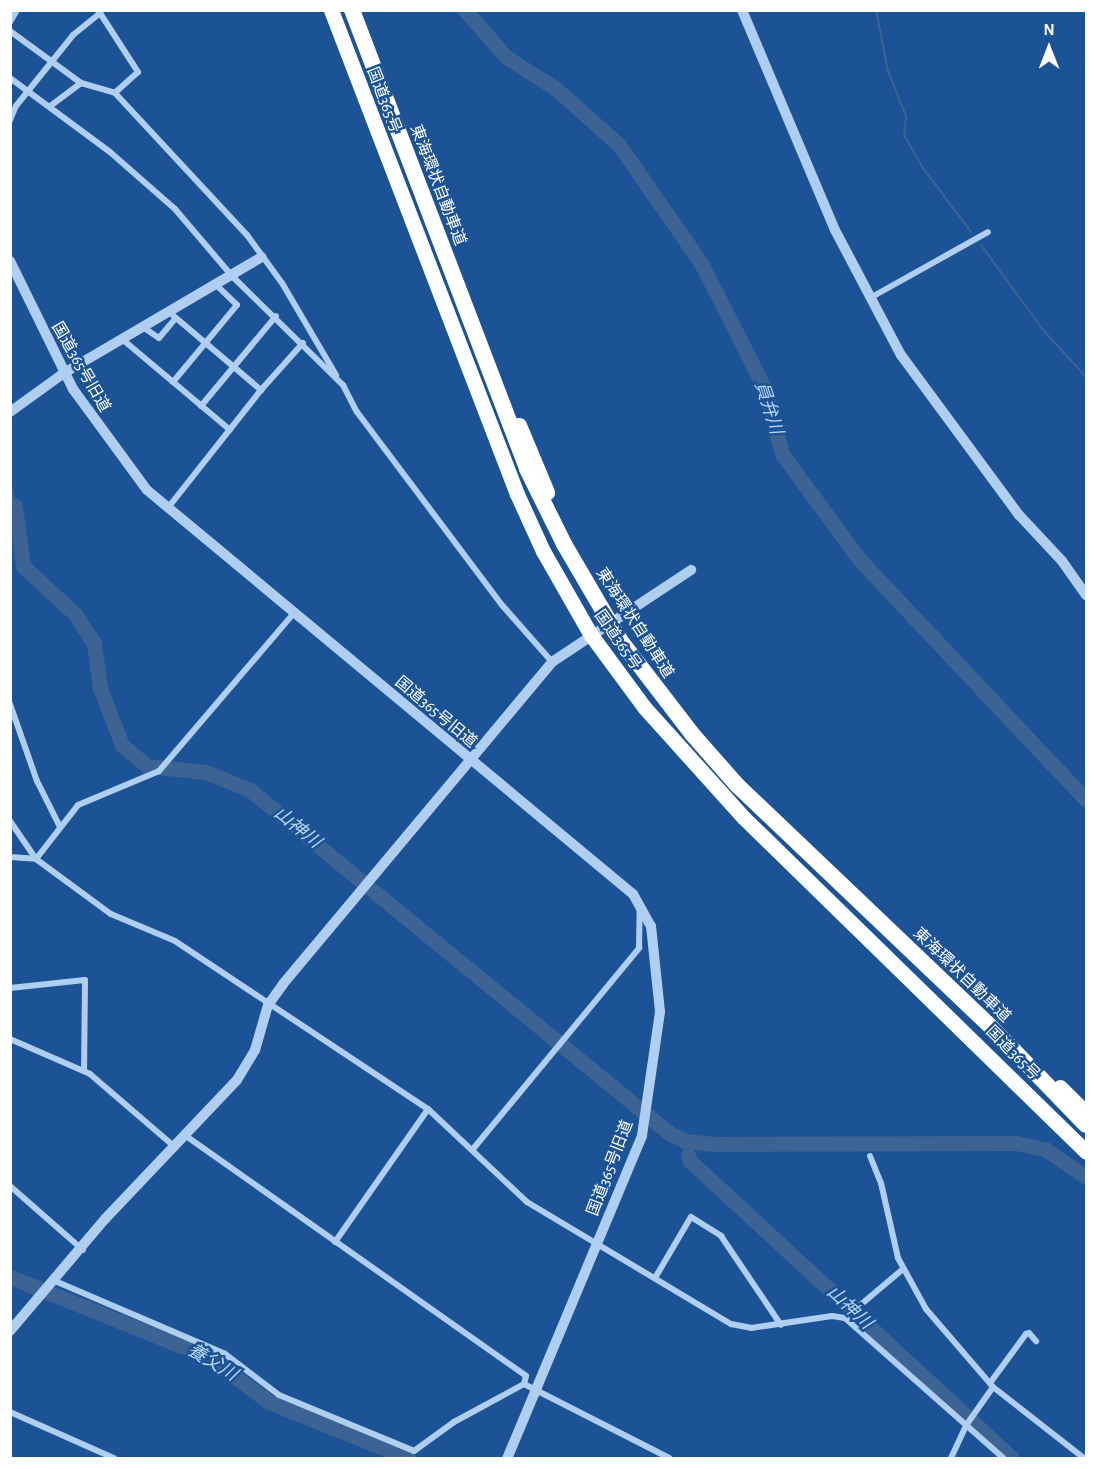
<!DOCTYPE html>
<meta charset="utf-8">
<style>
body{margin:0}
#map{position:relative;width:1097px;height:1469px;overflow:hidden;background:#1c5397;font-family:"Alegreya Sans","Noto Sans JP",sans-serif}
div>[style]{position:absolute}
.stream>*{height:2px;margin:-1px;padding:0 1px;transform-origin:1px;border-radius:1px;background:#3c6394}
.river>*{height:15px;margin:-7.5px;padding:0 7.5px;transform-origin:7.5px;border-radius:7.5px;background:#3c6394}
.minor>*{height:6px;margin:-3px;padding:0 3px;transform-origin:3px;border-radius:3px;background:#b0cef0}
.tertiary>*{height:10px;margin:-5px;padding:0 5px;transform-origin:5px;border-radius:5px;background:#b0cef0}
.trunk>*{height:15px;margin:-7.5px;padding:0 7.5px;transform-origin:7.5px;border-radius:7.5px;background:#fcfdff}
.motorway-bridge>*{height:16px;margin:-8px;padding:0 8px;transform-origin:8px;border-radius:8px;background:#fff}
span{translate:-50% -50%;white-space:nowrap;text-align:center;line-height:1.15;-webkit-text-stroke:5px #1c5397;paint-order:stroke}
.street-label{font-size:16px;color:#fff}
.water-label{font-size:18px;color:#bdd8f6;font-style:italic}
.frame{position:absolute;inset:0;border:12px solid #fff;pointer-events:none}
.north{position:absolute;left:1019px;top:18px;width:60px;height:60px;-webkit-text-stroke:4px #1c5397;paint-order:stroke;rotate:0deg;font-size:16px;font-weight:700;line-height:24px;text-align:center;color:#fff}
.north::after{content:'';display:block;margin:auto;width:21px;height:27px;background:#fff;clip-path:polygon(50% 0,100% 100%,50% 72%,0 100%)}
</style>
<div id="map">
<div class="stream">
<div style="left:876px;top:10px;width:62px;rotate:78.9deg"></div>
<div style="left:888px;top:71px;width:48px;rotate:68.2deg"></div>
<div style="left:906px;top:116px;width:19px;rotate:96deg"></div>
<div style="left:904px;top:135px;width:38px;rotate:60deg"></div>
<div style="left:923px;top:168px;width:80px;rotate:53.1deg"></div>
<div style="left:981px;top:245px;width:107px;rotate:53.8deg"></div>
<div style="left:1044px;top:331px;width:62px;rotate:47.6deg"></div>
<div style="left:10px;top:480px;width:26px;rotate:79deg"></div>
</div>
<div class="river">
<div style="left:465px;top:10px;width:62px;rotate:48.9deg"></div>
<div style="left:506px;top:57px;width:58px;rotate:32.3deg"></div>
<div style="left:555px;top:88px;width:86px;rotate:41.7deg"></div>
<div style="left:619px;top:145px;width:144px;rotate:55.2deg"></div>
<div style="left:701px;top:263px;width:139px;rotate:63.1deg"></div>
<div style="left:764px;top:387px;width:69px;rotate:75deg"></div>
<div style="left:782px;top:454px;width:130px;rotate:53.7deg"></div>
<div style="left:859px;top:559px;width:331px;rotate:46.7deg"></div>
<div style="left:15px;top:506px;width:61px;rotate:82.4deg"></div>
<div style="left:23px;top:566px;width:71px;rotate:42.7deg"></div>
<div style="left:75px;top:614px;width:35px;rotate:57deg"></div>
<div style="left:94px;top:643px;width:45px;rotate:82.4deg"></div>
<div style="left:100px;top:688px;width:61px;rotate:68.9deg"></div>
<div style="left:122px;top:745px;width:33px;rotate:40deg"></div>
<div style="left:147px;top:766px;width:59px;rotate:5.8deg"></div>
<div style="left:206px;top:772px;width:48px;rotate:22.2deg"></div>
<div style="left:250px;top:790px;width:541px;rotate:39.3deg"></div>
<div style="left:669px;top:1133px;width:18px;rotate:27deg"></div>
<div style="left:685px;top:1141px;width:29px;rotate:6deg"></div>
<div style="left:714px;top:1144px;width:302px;rotate:-0.2deg"></div>
<div style="left:1016px;top:1143px;width:30px;rotate:12deg"></div>
<div style="left:1045px;top:1149px;width:50px;rotate:34.3deg"></div>
<div style="left:688px;top:1155px;width:6px;rotate:72deg"></div>
<div style="left:690px;top:1161px;width:438px;rotate:42.7deg"></div>
<div style="left:10px;top:1277px;width:185px;rotate:21.9deg"></div>
<div style="left:182px;top:1346px;width:34px;rotate:24deg"></div>
<div style="left:213px;top:1360px;width:70px;rotate:36.9deg"></div>
<div style="left:269px;top:1402px;width:150px;rotate:21.9deg"></div>
</div>
<div class="minor">
<div style="left:98px;top:10px;width:74px;rotate:57.2deg"></div>
<div style="left:138px;top:72px;width:31px;rotate:138deg"></div>
<div style="left:115px;top:93px;width:194px;rotate:47.1deg"></div>
<div style="left:247px;top:235px;width:59px;rotate:53.9deg"></div>
<div style="left:282px;top:283px;width:107px;rotate:59.6deg"></div>
<div style="left:10px;top:22px;width:14px;rotate:-60deg"></div>
<div style="left:10px;top:31px;width:88px;rotate:36.2deg"></div>
<div style="left:81px;top:83px;width:39px;rotate:143deg"></div>
<div style="left:10px;top:78px;width:124px;rotate:36.5deg"></div>
<div style="left:110px;top:152px;width:86px;rotate:41.2deg"></div>
<div style="left:175px;top:209px;width:88px;rotate:49.6deg"></div>
<div style="left:232px;top:276px;width:156px;rotate:44.5deg"></div>
<div style="left:343px;top:385px;width:30px;rotate:63deg"></div>
<div style="left:357px;top:412px;width:241px;rotate:53.1deg"></div>
<div style="left:502px;top:605px;width:76px;rotate:48.7deg"></div>
<div style="left:81px;top:83px;width:35px;rotate:16deg"></div>
<div style="left:10px;top:120px;width:15px;rotate:-67deg"></div>
<div style="left:16px;top:106px;width:91px;rotate:-51.2deg"></div>
<div style="left:73px;top:35px;width:35px;rotate:-39deg"></div>
<div style="left:870px;top:298px;width:135px;rotate:-29.2deg"></div>
<div style="left:169px;top:312px;width:121px;rotate:40.3deg"></div>
<div style="left:143px;top:327px;width:19px;rotate:35deg"></div>
<div style="left:159px;top:338px;width:26px;rotate:-50deg"></div>
<div style="left:122px;top:339px;width:141px;rotate:40.1deg"></div>
<div style="left:173px;top:382px;width:100px;rotate:-50.3deg"></div>
<div style="left:237px;top:305px;width:29px;rotate:-136deg"></div>
<div style="left:201px;top:406px;width:117px;rotate:-50.2deg"></div>
<div style="left:167px;top:509px;width:152px;rotate:-51.7deg"></div>
<div style="left:261px;top:390px;width:63px;rotate:-48.2deg"></div>
<div style="left:10px;top:704px;width:82px;rotate:70.7deg"></div>
<div style="left:37px;top:781px;width:51px;rotate:63.4deg"></div>
<div style="left:10px;top:821px;width:46px;rotate:55.6deg"></div>
<div style="left:36px;top:859px;width:93px;rotate:36.3deg"></div>
<div style="left:111px;top:914px;width:69px;rotate:22.9deg"></div>
<div style="left:175px;top:941px;width:304px;rotate:33.6deg"></div>
<div style="left:428px;top:1109px;width:136px;rotate:43.2deg"></div>
<div style="left:527px;top:1202px;width:238px;rotate:30.9deg"></div>
<div style="left:731px;top:1324px;width:20px;rotate:11deg"></div>
<div style="left:751px;top:1328px;width:82px;rotate:-8.4deg"></div>
<div style="left:832px;top:1316px;width:13px;rotate:9deg"></div>
<div style="left:845px;top:1318px;width:211px;rotate:41.5deg"></div>
<div style="left:10px;top:857px;width:26px;rotate:4deg"></div>
<div style="left:36px;top:859px;width:68px;rotate:-52.1deg"></div>
<div style="left:78px;top:805px;width:88px;rotate:-22.8deg"></div>
<div style="left:159px;top:771px;width:206px;rotate:-49.5deg"></div>
<div style="left:10px;top:988px;width:75px;rotate:-6.1deg"></div>
<div style="left:85px;top:980px;width:91px;rotate:90.6deg"></div>
<div style="left:10px;top:1039px;width:87px;rotate:23.6deg"></div>
<div style="left:90px;top:1074px;width:112px;rotate:40.7deg"></div>
<div style="left:186px;top:1136px;width:416px;rotate:35.2deg"></div>
<div style="left:526px;top:1376px;width:8px;rotate:104deg"></div>
<div style="left:473px;top:1149px;width:261px;rotate:-50.4deg"></div>
<div style="left:639px;top:948px;width:39px;rotate:-89deg"></div>
<div style="left:870px;top:1156px;width:29px;rotate:68deg"></div>
<div style="left:881px;top:1183px;width:77px;rotate:77.2deg"></div>
<div style="left:898px;top:1258px;width:58px;rotate:61.2deg"></div>
<div style="left:926px;top:1309px;width:103px;rotate:49.3deg"></div>
<div style="left:993px;top:1387px;width:115px;rotate:38deg"></div>
<div style="left:10px;top:1186px;width:97px;rotate:41.2deg"></div>
<div style="left:335px;top:1242px;width:162px;rotate:-55deg"></div>
<div style="left:655px;top:1278px;width:71px;rotate:-59.5deg"></div>
<div style="left:691px;top:1217px;width:36px;rotate:32deg"></div>
<div style="left:721px;top:1236px;width:107px;rotate:56deg"></div>
<div style="left:55px;top:1281px;width:185px;rotate:23.2deg"></div>
<div style="left:225px;top:1354px;width:68px;rotate:37.2deg"></div>
<div style="left:279px;top:1395px;width:146px;rotate:22.5deg"></div>
<div style="left:414px;top:1451px;width:49px;rotate:-35.9deg"></div>
<div style="left:454px;top:1422px;width:80px;rotate:-28.5deg"></div>
<div style="left:845px;top:1318px;width:76px;rotate:-40.2deg"></div>
<div style="left:990px;top:1383px;width:61px;rotate:-53.7deg"></div>
<div style="left:1026px;top:1334px;width:3px;rotate:-18deg"></div>
<div style="left:1029px;top:1333px;width:11px;rotate:49deg"></div>
<div style="left:524px;top:1384px;width:163px;rotate:27deg"></div>
<div style="left:10px;top:1412px;width:114px;rotate:23.9deg"></div>
<div style="left:951px;top:1458px;width:38px;rotate:-65deg"></div>
<div style="left:967px;top:1424px;width:45px;rotate:-54.9deg"></div>
</div>
<div class="tertiary">
<div style="left:742px;top:10px;width:239px;rotate:67.1deg"></div>
<div style="left:835px;top:230px;width:141px;rotate:62.2deg"></div>
<div style="left:901px;top:355px;width:199px;rotate:53.6deg"></div>
<div style="left:1019px;top:515px;width:63px;rotate:46.9deg"></div>
<div style="left:1062px;top:561px;width:42px;rotate:54.8deg"></div>
<div style="left:10px;top:261px;width:143px;rotate:63.8deg"></div>
<div style="left:73px;top:389px;width:125px;rotate:53.8deg"></div>
<div style="left:147px;top:490px;width:632px;rotate:39.74deg"></div>
<div style="left:633px;top:894px;width:37px;rotate:61deg"></div>
<div style="left:651px;top:926px;width:86px;rotate:84deg"></div>
<div style="left:660px;top:1012px;width:125px;rotate:98.3deg"></div>
<div style="left:642px;top:1136px;width:349px;rotate:112.7deg"></div>
<div style="left:10px;top:412px;width:67px;rotate:-35.8deg"></div>
<div style="left:64px;top:373px;width:229px;rotate:-30.4deg"></div>
<div style="left:10px;top:1331px;width:147px;rotate:-49.7deg"></div>
<div style="left:105px;top:1219px;width:192px;rotate:-46.5deg"></div>
<div style="left:237px;top:1080px;width:35px;rotate:-59deg"></div>
<div style="left:255px;top:1050px;width:47px;rotate:-73.9deg"></div>
<div style="left:268px;top:1005px;width:26px;rotate:-54deg"></div>
<div style="left:283px;top:984px;width:420px;rotate:-50.1deg"></div>
<div style="left:552px;top:662px;width:167px;rotate:-33.5deg"></div>
</div>
<div class="trunk">
<div style="left:331px;top:10px;width:519px;rotate:68.98deg"></div>
<div style="left:517px;top:494px;width:63px;rotate:65.5deg"></div>
<div style="left:543px;top:551px;width:97px;rotate:60.3deg"></div>
<div style="left:591px;top:635px;width:89px;rotate:53.6deg"></div>
<div style="left:644px;top:707px;width:149px;rotate:48deg"></div>
<div style="left:744px;top:818px;width:478px;rotate:44.3deg"></div>
<div style="left:519px;top:425px;width:73px;rotate:67.3deg"></div>
<div style="left:1060px;top:1087px;width:37px;rotate:45deg"></div>
</div>
<div class="motorway-bridge">
<div style="left:352px;top:10px;width:491px;rotate:69.1deg"></div>
<div style="left:527px;top:469px;width:84px;rotate:63.7deg"></div>
<div style="left:564px;top:544px;width:111px;rotate:59.7deg"></div>
<div style="left:620px;top:640px;width:120px;rotate:52.5deg"></div>
<div style="left:693px;top:735px;width:67px;rotate:48.7deg"></div>
<div style="left:737px;top:785px;width:352px;rotate:43.6deg"></div>
<div style="left:992px;top:1028px;width:135px;rotate:45.9deg"></div>
</div>
<div class="street-label">
<span style="left:384px;top:100px;rotate:69deg">国道365号</span>
<span style="left:438px;top:185px;rotate:69deg">東海環状自動車道</span>
<span style="left:81px;top:367px;rotate:60deg">国道365号旧道</span>
<span style="left:635px;top:623px;rotate:57deg">東海環状自動車道</span>
<span style="left:618px;top:640px;rotate:55deg">国道365号</span>
<span style="left:436px;top:712px;rotate:40deg">国道365号旧道</span>
<span style="left:962px;top:975px;rotate:44deg">東海環状自動車道</span>
<span style="left:1013px;top:1053px;rotate:45deg">国道365号</span>
<span style="left:610px;top:1168px;rotate:-69deg">国道365号旧道</span>
</div>
<div class="water-label">
<span style="left:768px;top:408px;rotate:72deg">員弁川</span>
<span style="left:297px;top:828px;rotate:39deg">山神川</span>
<span style="left:849px;top:1308px;rotate:43deg">山神川</span>
<span style="left:212px;top:1363px;rotate:31deg">養父川</span>
</div>
<div class="frame"></div>
<div class="north">N</div>
</div>
